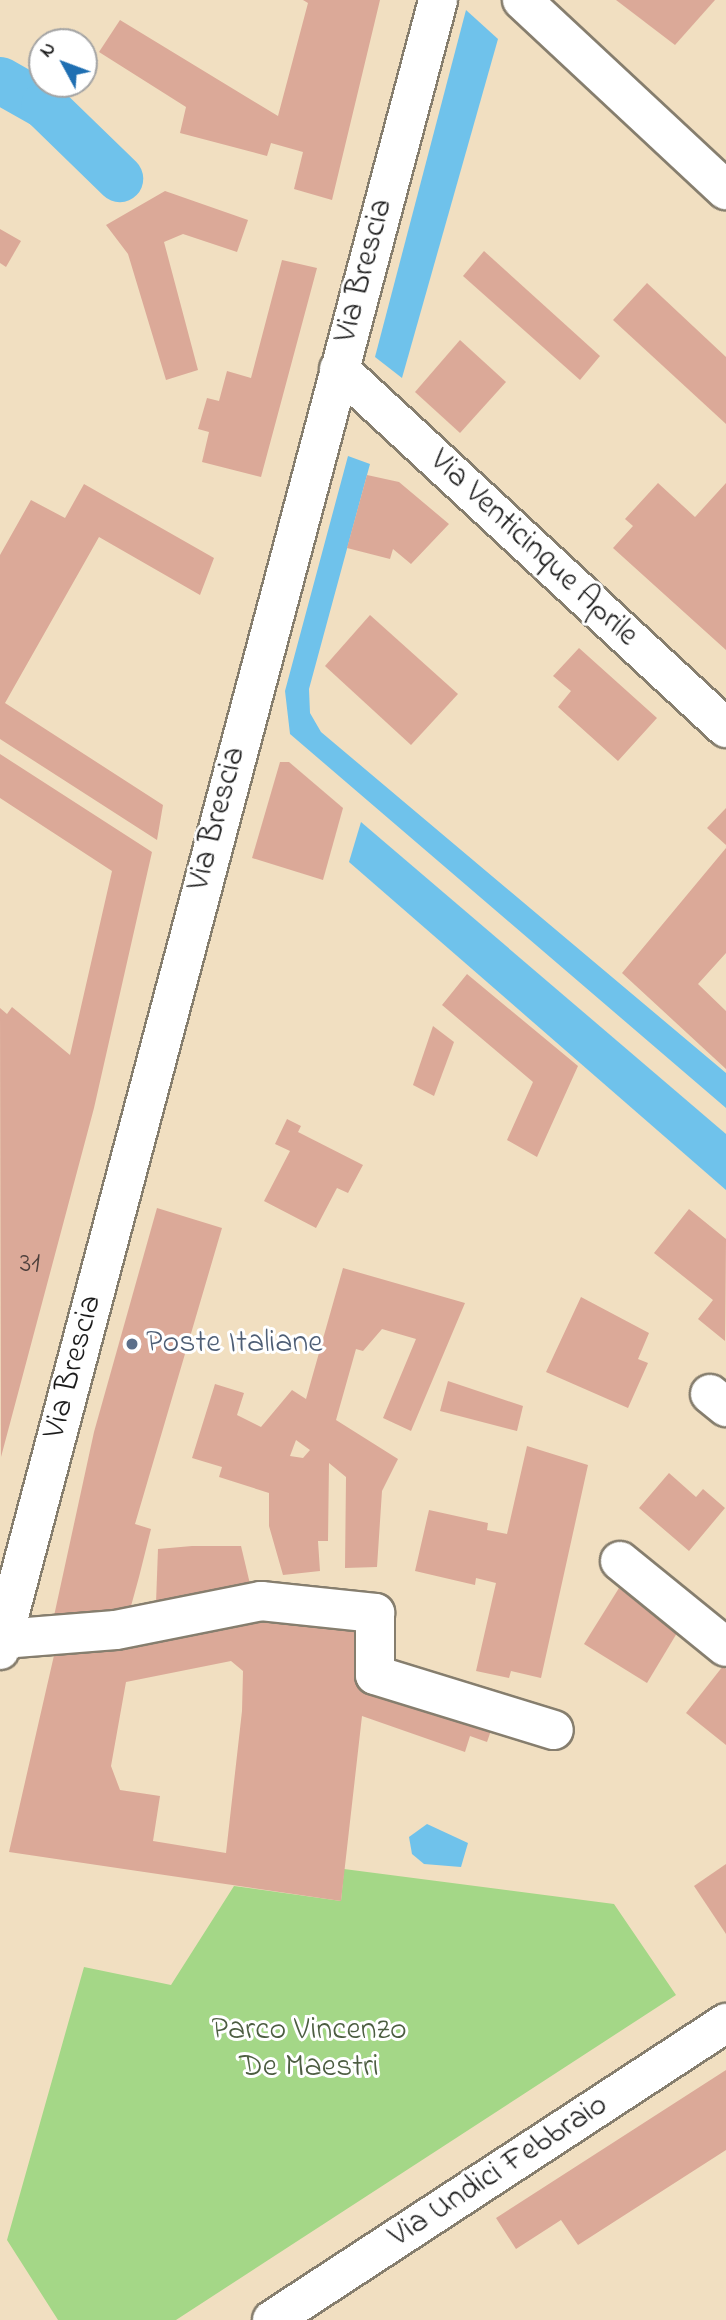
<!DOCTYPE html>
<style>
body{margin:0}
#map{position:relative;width:726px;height:2320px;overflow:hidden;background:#f1dfc1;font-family:"Indie Flower",sans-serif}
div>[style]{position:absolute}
.green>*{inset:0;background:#a4d787}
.water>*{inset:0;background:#6fc2eb}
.canal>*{height:47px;margin:-23.5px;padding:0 23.5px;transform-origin:23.5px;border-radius:23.5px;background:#6fc2eb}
.building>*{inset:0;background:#dba998}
.roads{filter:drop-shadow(2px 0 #867e6e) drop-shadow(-2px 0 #867e6e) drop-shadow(0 2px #867e6e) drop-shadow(0 -2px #867e6e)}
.minor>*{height:38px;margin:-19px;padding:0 19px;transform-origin:19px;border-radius:19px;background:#fff}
.dots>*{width:19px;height:19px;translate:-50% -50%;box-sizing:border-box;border:4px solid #fff;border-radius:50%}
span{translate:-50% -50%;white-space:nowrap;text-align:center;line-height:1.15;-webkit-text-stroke:6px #fff;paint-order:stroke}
.number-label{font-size:28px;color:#4c3f3b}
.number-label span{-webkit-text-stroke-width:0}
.street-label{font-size:32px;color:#1c1c1c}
.service-label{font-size:32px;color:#4e5e75}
.left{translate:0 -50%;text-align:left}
.park-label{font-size:32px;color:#4c5d41}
.north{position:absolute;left:28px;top:28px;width:70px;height:70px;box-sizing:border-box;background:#fff;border:2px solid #a4a4a4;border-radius:50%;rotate:311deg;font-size:19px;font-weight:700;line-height:28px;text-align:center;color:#1c1c1c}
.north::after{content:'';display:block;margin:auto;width:24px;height:32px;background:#1f6fb2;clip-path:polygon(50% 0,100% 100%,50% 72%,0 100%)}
</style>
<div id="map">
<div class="green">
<div style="clip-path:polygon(344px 1869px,614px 1904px,676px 1995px,176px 2320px,58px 2320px,7px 2240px,84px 1967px,171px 1985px,234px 1886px,341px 1901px)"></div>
</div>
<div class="water">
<div style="clip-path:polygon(466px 10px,498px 39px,402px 378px,375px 357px)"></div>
<div style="clip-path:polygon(348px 456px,370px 464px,309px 689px,310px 713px,321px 732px,726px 1073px,726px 1108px,290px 734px,285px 691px)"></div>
<div style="clip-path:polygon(361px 822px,726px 1134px,726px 1190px,349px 862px)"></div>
<div style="clip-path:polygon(427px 1824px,468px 1843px,461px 1867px,424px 1864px,412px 1854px,409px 1837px)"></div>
</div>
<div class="canal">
<div style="left:0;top:80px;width:51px;rotate:29.6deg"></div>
<div style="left:44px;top:105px;width:105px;rotate:44.2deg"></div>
</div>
<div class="building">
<div style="clip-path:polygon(303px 0,380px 0,332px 200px,294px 189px,303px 152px,271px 143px,267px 156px,180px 133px,186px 107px,99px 52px,120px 20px,278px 116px,308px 3px)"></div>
<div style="clip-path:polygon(616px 0,715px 0,675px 45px)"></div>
<div style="clip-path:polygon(165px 191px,248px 220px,237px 252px,183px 234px,164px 242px,198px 370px,166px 380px,128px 254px,106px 225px)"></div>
<div style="clip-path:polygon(0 229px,21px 241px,6px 267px,0 263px)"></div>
<div style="clip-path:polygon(484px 251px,600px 356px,580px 380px,463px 276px)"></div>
<div style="clip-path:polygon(282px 260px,317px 268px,261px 477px,202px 462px,209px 432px,198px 429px,207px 398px,219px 401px,227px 371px,251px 378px)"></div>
<div style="clip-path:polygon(647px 283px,726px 357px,726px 424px,613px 320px)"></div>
<div style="clip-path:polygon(460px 340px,506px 382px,460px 433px,415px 392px)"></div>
<div style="clip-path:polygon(367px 475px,399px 482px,449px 524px,411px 564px,393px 549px,390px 559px,347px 548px)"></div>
<div style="clip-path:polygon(658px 483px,695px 517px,726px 483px,726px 650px,613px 548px,633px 526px,625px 519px)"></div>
<div style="clip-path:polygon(84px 484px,214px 558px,200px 595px,99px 537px,5px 703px,163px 805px,157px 840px,0 739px,0 555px,31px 500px,65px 518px)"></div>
<div style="clip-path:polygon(370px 615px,458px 694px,411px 745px,325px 666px)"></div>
<div style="clip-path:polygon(579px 648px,657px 718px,618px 761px,558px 707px,571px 691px,553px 676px)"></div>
<div style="clip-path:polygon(0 754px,152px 852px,94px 1108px,1px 1457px,0 1008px,7px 1014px,12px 1007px,70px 1055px,112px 871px,0 798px)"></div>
<div style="clip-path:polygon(280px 762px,289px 762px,343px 808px,323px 880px,252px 858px)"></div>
<div style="clip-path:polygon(726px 808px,726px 845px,707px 828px)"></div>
<div style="clip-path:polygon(726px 848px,726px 953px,698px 984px,726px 1011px,726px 1069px,622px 973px)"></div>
<div style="clip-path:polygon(467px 974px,578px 1066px,537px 1157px,507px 1140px,533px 1082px,442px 1005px)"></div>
<div style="clip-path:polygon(433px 1026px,454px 1042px,434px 1096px,413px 1085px)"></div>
<div style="clip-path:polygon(287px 1119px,301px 1126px,298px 1132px,363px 1165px,348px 1193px,337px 1188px,316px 1228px,264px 1201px,290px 1151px,275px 1144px)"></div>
<div style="clip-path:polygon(157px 1208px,222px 1228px,135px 1524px,151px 1529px,139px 1577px,128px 1617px,54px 1616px,94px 1432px)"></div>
<div style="clip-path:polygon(689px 1209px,726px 1239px,725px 1341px,698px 1319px,713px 1300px,654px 1253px)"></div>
<div style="clip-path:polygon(evenodd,343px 1268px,465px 1303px,411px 1431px,383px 1418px,416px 1339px,382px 1329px,363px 1351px,356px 1349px,336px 1420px,398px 1459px,382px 1491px,377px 1567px,345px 1568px,346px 1477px,329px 1463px,328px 1541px,318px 1541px,320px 1571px,283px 1575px,269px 1526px,269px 1493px,219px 1477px,222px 1467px,192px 1458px,215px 1384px,244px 1393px,237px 1415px,261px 1427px,292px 1390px,306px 1399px,343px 1268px,296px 1440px,310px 1450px,303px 1458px,290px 1456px,296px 1440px)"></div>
<div style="clip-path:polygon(581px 1297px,649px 1333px,638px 1359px,648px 1363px,628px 1408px,546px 1372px)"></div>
<div style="clip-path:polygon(448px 1381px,523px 1406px,517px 1431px,440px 1411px)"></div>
<div style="clip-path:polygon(527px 1446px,588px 1465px,541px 1678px,511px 1671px,509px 1678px,476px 1671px,496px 1583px,476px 1578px,475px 1585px,415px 1571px,429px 1510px,488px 1523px,487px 1530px,507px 1534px)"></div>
<div style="clip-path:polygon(669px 1473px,696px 1497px,703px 1489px,725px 1508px,689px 1551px,639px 1508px)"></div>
<div style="clip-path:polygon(192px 1546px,241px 1546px,250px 1584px,156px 1603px,158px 1549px)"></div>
<div style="clip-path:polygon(619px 1588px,677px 1633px,647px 1683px,584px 1644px)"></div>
<div style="clip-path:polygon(evenodd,234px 1621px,364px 1629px,362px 1668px,495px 1719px,487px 1742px,470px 1736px,465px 1752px,362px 1716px,341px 1901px,9px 1852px,55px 1651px,234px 1621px,231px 1661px,243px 1671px,242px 1711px,226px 1853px,153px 1841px,160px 1796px,120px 1790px,111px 1766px,126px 1682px,231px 1661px)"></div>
<div style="clip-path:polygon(723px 1666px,726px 1669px,726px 1745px,686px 1713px)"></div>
<div style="clip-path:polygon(726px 1864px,726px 1934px,694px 1886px)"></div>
<div style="clip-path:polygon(726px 2070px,726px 2150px,578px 2245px,561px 2220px,516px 2249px,496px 2218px)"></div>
</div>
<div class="roads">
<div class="minor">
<div style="left:522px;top:0;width:279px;rotate:43deg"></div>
<div style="left:339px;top:369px;width:528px;rotate:42.85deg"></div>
<div style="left:710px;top:1394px;width:21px;rotate:39deg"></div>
<div style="left:620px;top:1561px;width:136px;rotate:39.1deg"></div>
<div style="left:3px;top:1639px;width:113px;rotate:-4.6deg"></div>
<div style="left:116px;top:1630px;width:148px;rotate:-11.3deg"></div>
<div style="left:261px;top:1601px;width:115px;rotate:6deg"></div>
<div style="left:375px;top:1613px;width:62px;rotate:90deg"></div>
<div style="left:375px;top:1675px;width:187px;rotate:17.1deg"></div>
<div style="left:0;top:1650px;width:1707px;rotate:-75.13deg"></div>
<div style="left:272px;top:2320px;width:543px;rotate:-33.19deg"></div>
</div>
</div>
<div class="dots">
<div style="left:132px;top:1344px;background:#5c6f8a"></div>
</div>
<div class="number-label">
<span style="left:30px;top:1265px">31</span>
</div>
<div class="street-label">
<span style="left:365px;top:271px;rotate:-75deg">Via Brescia</span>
<span style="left:533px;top:549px;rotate:43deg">Via Venticinque Aprile</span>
<span style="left:218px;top:819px;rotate:-75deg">Via Brescia</span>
<span style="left:74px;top:1367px;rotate:-75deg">Via Brescia</span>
<span style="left:499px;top:2172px;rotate:-33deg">Via Undici Febbraio</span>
</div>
<div class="service-label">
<span class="left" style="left:146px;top:1344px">Poste Italiane</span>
</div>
<div class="park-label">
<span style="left:309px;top:2050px">Parco Vincenzo<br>De Maestri</span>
</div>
<div class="north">N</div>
</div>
